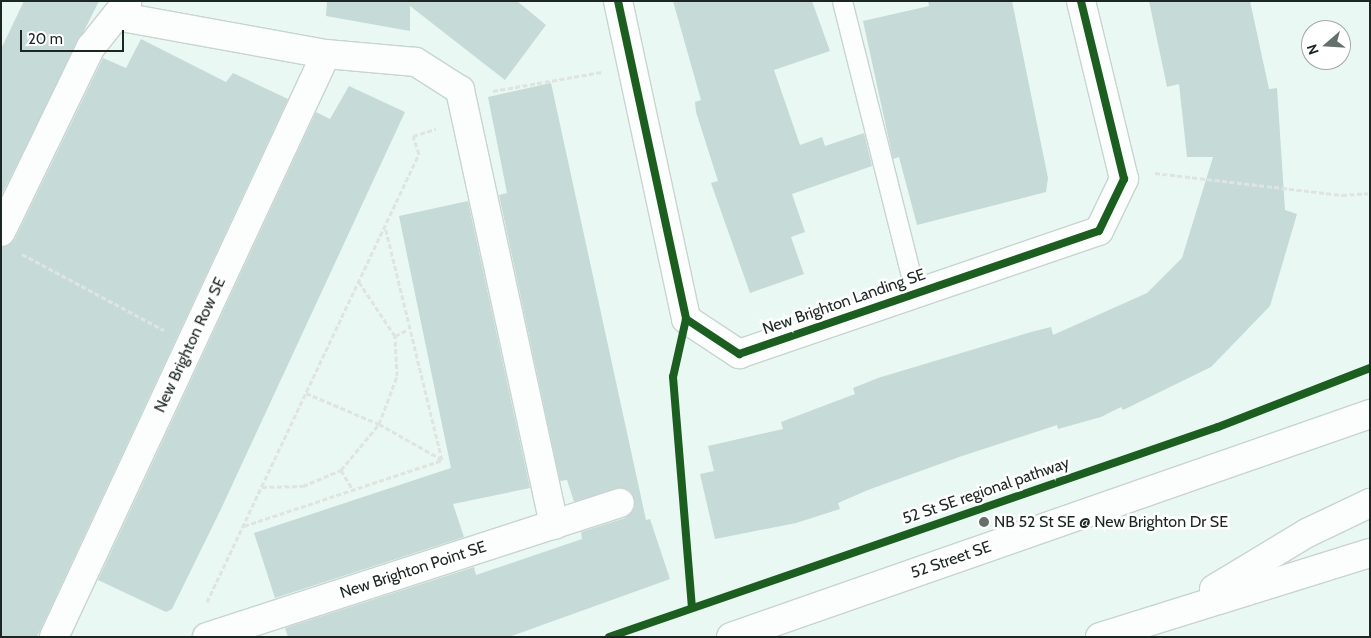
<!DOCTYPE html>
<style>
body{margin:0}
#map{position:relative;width:1371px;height:638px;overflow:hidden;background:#e9f8f2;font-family:Cabin,sans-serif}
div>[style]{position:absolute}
.building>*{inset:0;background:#c6dad8}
.path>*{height:3px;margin-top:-1.5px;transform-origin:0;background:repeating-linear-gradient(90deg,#dfe4e2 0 5px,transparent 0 7.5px)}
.roads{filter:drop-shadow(1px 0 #c8d4cf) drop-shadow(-1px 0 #c8d4cf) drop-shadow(0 1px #c8d4cf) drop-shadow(0 -1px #c8d4cf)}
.lane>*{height:19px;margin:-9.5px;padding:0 9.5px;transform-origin:9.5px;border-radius:9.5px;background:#fcfefd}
.street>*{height:28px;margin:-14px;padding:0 14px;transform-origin:14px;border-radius:14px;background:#fcfefd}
.secondary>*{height:28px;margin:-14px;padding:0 14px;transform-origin:14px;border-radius:14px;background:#fcfefd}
.cycleway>*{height:8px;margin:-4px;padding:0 4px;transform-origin:4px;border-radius:4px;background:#1b5e20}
.dots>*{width:14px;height:14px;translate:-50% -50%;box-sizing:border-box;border:2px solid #fff;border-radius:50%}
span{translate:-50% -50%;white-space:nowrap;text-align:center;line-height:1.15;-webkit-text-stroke:5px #fff;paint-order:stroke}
.street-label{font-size:16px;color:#1c2622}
.poi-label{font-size:16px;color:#1c2622}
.left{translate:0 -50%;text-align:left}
.frame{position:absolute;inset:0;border:2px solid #1c2622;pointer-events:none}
.north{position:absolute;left:1301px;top:20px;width:50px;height:50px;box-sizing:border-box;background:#fff;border:1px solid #a4a8a7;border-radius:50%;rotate:251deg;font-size:14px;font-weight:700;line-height:20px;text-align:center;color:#1c2622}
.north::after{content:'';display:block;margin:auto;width:18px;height:22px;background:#64706b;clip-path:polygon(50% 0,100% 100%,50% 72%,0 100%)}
.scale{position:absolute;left:20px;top:30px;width:104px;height:22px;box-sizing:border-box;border:2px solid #1c2622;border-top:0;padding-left:6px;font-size:15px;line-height:18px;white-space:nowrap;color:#1c2622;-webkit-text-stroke:4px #fff;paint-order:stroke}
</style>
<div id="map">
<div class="building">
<div style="clip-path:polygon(24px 1px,99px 1px,1px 196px,1px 49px)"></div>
<div style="clip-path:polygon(327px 1px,517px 1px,546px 25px,505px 80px,410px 6px,410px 31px,326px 16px)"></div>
<div style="clip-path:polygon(673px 1px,812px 1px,830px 51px,774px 70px,800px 145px,822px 137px,825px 146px,864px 133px,872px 166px,792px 194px,805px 232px,791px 237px,804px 274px,750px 293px,711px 183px,718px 181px,696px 112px,695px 102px,701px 100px)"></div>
<div style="clip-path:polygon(928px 1px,1012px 1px,1048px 178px,1046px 192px,917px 225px,899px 157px,893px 159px,863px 21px,929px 6px)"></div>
<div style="clip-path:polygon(1149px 1px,1250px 1px,1269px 89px,1277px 88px,1285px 210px,1297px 214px,1270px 306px,1211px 367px,1123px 410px,1121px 407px,1101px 417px,1058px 429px,1057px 425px,962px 456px,868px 490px,838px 503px,840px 509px,796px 523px,715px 539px,700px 474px,714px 471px,708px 446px,783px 429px,781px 422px,855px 394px,853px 388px,878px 378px,1031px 332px,1051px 327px,1053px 335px,1147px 293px,1182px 258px,1213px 157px,1187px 157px,1179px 84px,1167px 87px)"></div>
<div style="clip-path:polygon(141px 39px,226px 82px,233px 73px,288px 99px,37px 637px,1px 637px,1px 247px,15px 239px,103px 58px,126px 68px)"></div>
<div style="clip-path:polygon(551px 83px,646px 520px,650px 519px,670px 579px,509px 637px,288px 637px,285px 628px,474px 567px,476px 575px,582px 539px,581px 532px,625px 518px,635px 507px,631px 492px,623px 488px,574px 502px,567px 480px,560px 481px,499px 195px,507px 193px,488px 97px)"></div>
<div style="clip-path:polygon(349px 86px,405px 112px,221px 509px,172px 609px,166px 612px,98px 580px,316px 112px,330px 119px)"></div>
<div style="clip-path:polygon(468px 201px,530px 488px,453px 504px,464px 537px,275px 598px,254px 533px,451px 468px,399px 216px)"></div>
</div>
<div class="path">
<div style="left:493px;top:91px;width:110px;rotate:-10deg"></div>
<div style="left:1155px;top:173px;width:188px;rotate:6.7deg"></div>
<div style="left:1342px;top:195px;width:26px;rotate:-4deg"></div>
<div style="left:22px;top:254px;width:161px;rotate:28.2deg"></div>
<div style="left:395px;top:336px;width:13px;rotate:-27deg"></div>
<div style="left:306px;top:393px;width:79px;rotate:23deg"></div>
<div style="left:379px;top:424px;width:71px;rotate:29.4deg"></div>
<div style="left:341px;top:470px;width:23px;rotate:59deg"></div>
<div style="left:262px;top:487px;width:41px;rotate:-1.4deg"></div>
<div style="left:303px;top:486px;width:41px;rotate:-22.8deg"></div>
<div style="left:341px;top:470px;width:60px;rotate:-50.4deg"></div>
<div style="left:379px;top:424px;width:51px;rotate:-69.4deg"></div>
<div style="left:397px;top:376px;width:40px;rotate:-92.9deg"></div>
<div style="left:395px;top:336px;width:65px;rotate:-123.7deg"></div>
<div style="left:244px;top:526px;width:209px;rotate:-18.4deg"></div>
<div style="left:442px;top:460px;width:240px;rotate:-103.7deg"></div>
<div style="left:207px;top:602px;width:496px;rotate:-64.7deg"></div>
<div style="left:419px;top:154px;width:19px;rotate:-108deg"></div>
<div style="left:413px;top:136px;width:24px;rotate:-17deg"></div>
</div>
<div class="roads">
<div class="lane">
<div style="left:842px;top:1px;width:299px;rotate:75.9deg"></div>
</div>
<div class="street">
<div style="left:618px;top:1px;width:325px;rotate:77.9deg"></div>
<div style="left:686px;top:319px;width:64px;rotate:33.4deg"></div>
<div style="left:739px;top:354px;width:380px;rotate:-18.9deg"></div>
<div style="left:1099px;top:231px;width:58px;rotate:-64.3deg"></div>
<div style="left:1124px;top:179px;width:183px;rotate:-103.6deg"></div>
<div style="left:116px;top:16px;width:213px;rotate:10.3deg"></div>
<div style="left:326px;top:54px;width:90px;rotate:5.1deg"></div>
<div style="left:416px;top:62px;width:52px;rotate:32.5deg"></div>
<div style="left:460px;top:90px;width:445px;rotate:77.8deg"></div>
<div style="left:1px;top:232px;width:206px;rotate:-64.1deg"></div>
<div style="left:91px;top:47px;width:58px;rotate:-51.3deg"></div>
<div style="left:54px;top:637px;width:643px;rotate:-64.99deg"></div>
<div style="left:207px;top:637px;width:434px;rotate:-18deg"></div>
</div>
<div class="secondary">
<div style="left:1214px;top:589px;width:109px;rotate:-31.1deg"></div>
<div style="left:1307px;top:533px;width:70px;rotate:-25.5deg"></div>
<div style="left:731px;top:637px;width:677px;rotate:-19.24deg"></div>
<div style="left:1100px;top:637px;width:283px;rotate:-17.3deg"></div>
</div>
</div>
<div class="cycleway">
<div style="left:618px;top:1px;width:325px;rotate:77.9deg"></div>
<div style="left:686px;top:319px;width:64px;rotate:33.4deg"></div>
<div style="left:739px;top:354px;width:380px;rotate:-18.9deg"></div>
<div style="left:1099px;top:231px;width:58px;rotate:-64.3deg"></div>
<div style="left:1124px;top:179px;width:183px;rotate:-103.6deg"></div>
<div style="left:686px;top:319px;width:59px;rotate:102.6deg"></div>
<div style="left:673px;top:377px;width:230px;rotate:85.3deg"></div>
<div style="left:609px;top:637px;width:644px;rotate:-19.03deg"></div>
<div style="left:1218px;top:427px;width:163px;rotate:-21.2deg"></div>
</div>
<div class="dots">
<div style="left:984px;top:522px;background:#64706b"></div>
</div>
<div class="street-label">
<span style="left:844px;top:302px;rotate:-19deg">New Brighton Landing SE</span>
<span style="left:190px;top:345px;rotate:-65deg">New Brighton Row SE</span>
<span style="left:986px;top:491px;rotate:-19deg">52 St SE regional pathway</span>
<span style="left:951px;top:560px;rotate:-19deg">52 Street SE</span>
<span style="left:413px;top:570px;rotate:-18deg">New Brighton Point SE</span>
</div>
<div class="poi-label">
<span class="left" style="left:994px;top:522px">NB 52 St SE @ New Brighton Dr SE</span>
</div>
<div class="frame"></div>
<div class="north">N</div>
<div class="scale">20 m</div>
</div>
